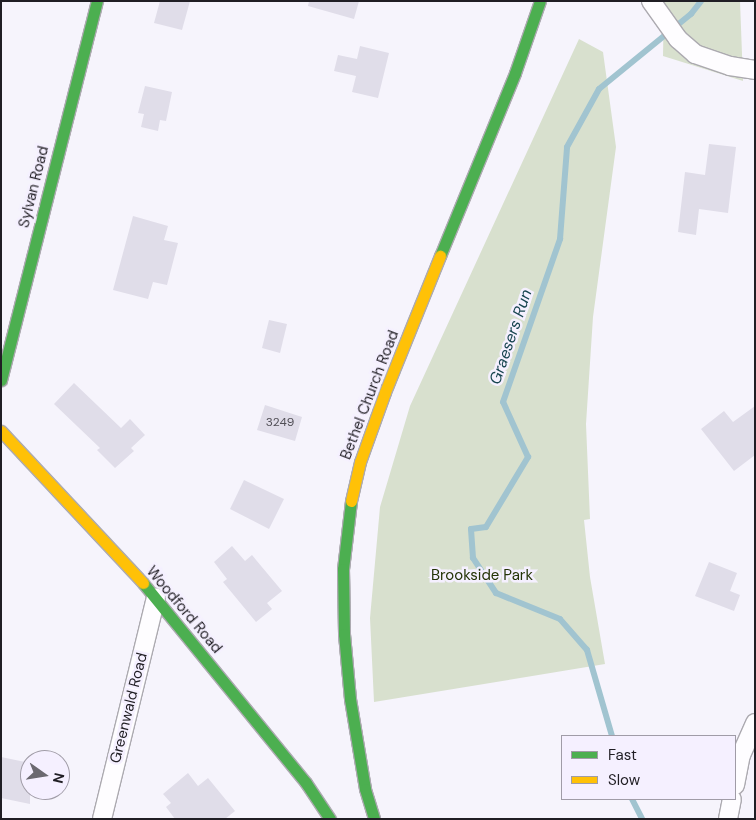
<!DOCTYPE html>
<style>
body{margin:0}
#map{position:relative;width:756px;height:820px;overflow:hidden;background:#f6f4fc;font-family:"DM Sans",sans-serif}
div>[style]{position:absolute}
.green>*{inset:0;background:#d8e0ce}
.stream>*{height:6px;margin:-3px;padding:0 3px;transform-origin:3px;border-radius:3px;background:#a1c4d0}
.building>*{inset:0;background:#e0dde9}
.roads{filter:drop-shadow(1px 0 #acaab0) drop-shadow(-1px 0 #acaab0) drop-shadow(0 1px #acaab0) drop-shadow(0 -1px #acaab0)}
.street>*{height:18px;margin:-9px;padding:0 9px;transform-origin:9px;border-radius:9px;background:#fefdff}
.fast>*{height:11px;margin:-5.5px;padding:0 5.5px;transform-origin:5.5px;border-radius:5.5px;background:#4caf50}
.slow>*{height:11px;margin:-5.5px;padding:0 5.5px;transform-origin:5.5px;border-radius:5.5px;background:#ffc107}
span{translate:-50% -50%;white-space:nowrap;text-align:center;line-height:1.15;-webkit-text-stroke:5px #f5f0ff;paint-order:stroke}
.number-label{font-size:12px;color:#514f56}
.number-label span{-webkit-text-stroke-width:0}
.street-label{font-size:15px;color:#201e24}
.park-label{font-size:15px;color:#243306}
.water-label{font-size:16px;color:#184550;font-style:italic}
.frame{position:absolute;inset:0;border:2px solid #201e24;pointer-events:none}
.legend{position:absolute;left:561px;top:735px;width:175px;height:65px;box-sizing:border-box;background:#f5f0ff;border:1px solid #a09ca7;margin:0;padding:6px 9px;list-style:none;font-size:15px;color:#201e24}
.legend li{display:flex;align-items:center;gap:10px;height:25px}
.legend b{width:25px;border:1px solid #a09ca7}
.north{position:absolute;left:20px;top:750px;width:50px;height:50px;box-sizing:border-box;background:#f5f0ff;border:1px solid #a09ca7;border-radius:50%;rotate:103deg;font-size:14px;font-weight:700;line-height:20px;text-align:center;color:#201e24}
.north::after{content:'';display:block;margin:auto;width:18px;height:22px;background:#6b6970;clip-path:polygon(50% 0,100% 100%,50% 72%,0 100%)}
</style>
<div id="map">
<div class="green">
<div style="clip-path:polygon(664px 1px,740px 1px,743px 81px,663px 56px)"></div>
<div style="clip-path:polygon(579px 39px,603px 52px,616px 147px,593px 317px,586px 424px,590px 519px,584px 520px,590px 577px,605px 664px,374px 702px,370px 618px,380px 507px,410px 406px)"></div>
</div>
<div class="stream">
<div style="left:612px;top:736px;width:90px;rotate:-106.2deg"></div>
<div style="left:587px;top:650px;width:41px;rotate:-131.1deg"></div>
<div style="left:560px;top:619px;width:69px;rotate:-157.9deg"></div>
<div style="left:496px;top:593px;width:42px;rotate:-123.3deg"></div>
<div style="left:473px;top:558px;width:29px;rotate:-94deg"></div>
<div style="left:471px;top:529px;width:15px;rotate:-8deg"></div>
<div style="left:486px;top:527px;width:82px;rotate:-59deg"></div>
<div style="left:528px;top:457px;width:60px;rotate:-114.4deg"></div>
<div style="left:503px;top:402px;width:173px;rotate:-70.7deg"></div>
<div style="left:560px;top:239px;width:92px;rotate:-85.6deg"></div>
<div style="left:567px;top:147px;width:66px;rotate:-61.1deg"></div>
<div style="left:599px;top:89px;width:119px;rotate:-39.2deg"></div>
<div style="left:691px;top:14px;width:16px;rotate:-52deg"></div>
<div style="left:632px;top:799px;width:22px;rotate:63deg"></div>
</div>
<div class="building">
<div style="clip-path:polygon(160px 1px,190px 1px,182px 30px,154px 23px)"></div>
<div style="clip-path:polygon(309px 1px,359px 1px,354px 19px,308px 6px)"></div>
<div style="clip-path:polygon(360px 46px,389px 53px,378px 98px,352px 92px,356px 76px,334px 71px,338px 55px,357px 59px)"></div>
<div style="clip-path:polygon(145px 86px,172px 92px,166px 121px,160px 120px,158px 131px,141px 127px,144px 114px,138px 113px)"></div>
<div style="clip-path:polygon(709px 144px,736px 147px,728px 213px,699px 209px,696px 235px,678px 232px,685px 172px,705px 175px)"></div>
<div style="clip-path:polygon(133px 216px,168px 226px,164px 240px,178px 243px,167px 285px,153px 282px,148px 299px,113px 290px)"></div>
<div style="clip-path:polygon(269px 320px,287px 324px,280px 353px,262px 348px)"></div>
<div style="clip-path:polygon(74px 383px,121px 428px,130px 419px,145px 435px,131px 448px,134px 451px,115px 468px,97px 450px,100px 448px,54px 404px)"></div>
<div style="clip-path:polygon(265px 405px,302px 417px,295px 441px,257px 430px)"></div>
<div style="clip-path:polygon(755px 406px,755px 455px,734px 471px,701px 429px,724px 411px,733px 422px)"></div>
<div style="clip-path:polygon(244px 480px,284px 499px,269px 529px,230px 509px)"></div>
<div style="clip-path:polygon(232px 546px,245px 561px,252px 555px,282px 591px,267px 603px,272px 609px,256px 622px,223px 582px,227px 579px,214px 562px)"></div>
<div style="clip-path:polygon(709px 562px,737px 573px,730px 591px,740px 595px,734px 611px,695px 596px)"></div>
<div style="clip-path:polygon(1px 757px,30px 763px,30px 804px,1px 798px)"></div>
<div style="clip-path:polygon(188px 773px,198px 786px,208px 778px,235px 811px,225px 819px,175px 819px,166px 807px,171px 803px,163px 794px)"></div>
</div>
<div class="roads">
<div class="street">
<div style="left:651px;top:1px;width:47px;rotate:54.6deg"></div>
<div style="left:678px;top:39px;width:23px;rotate:41deg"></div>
<div style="left:695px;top:54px;width:37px;rotate:19deg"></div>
<div style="left:730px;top:66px;width:25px;rotate:9deg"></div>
<div style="left:735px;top:785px;width:31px;rotate:-79deg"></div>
<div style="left:741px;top:755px;width:35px;rotate:-66deg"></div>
<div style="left:102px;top:819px;width:228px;rotate:-76.3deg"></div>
<div style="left:728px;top:819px;width:20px;rotate:-79deg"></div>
</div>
<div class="fast">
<div style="left:440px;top:256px;width:198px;rotate:-67.7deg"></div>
<div style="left:515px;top:73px;width:76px;rotate:-70.9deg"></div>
<div style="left:1px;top:380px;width:391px;rotate:-75.8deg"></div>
<div style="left:351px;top:501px;width:68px;rotate:96.7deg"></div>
<div style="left:343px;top:569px;width:65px;rotate:89.1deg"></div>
<div style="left:344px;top:634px;width:65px;rotate:84.7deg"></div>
<div style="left:350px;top:699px;width:91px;rotate:80.5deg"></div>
<div style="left:365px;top:789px;width:31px;rotate:73deg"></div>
<div style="left:143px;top:583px;width:258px;rotate:50.8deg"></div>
<div style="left:306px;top:783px;width:43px;rotate:56.3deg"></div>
</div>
<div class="slow">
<div style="left:1px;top:431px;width:208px;rotate:46.9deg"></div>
<div style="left:351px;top:501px;width:40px;rotate:-77deg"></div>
<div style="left:360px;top:462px;width:74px;rotate:-70.3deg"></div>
<div style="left:385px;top:392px;width:147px;rotate:-68deg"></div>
</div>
</div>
<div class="number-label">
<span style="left:280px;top:423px">3249</span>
</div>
<div class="street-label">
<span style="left:34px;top:187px;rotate:-76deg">Sylvan Road</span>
<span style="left:370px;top:395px;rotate:-69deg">Bethel Church Road</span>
<span style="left:184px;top:610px;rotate:50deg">Woodford Road</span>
<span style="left:129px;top:708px;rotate:-76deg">Greenwald Road</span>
</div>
<div class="park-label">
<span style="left:482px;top:576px">Brookside Park</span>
</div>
<div class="water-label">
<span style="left:511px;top:337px;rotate:-71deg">Graesers Run</span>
</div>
<div class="frame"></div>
<ul class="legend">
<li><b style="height:6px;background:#4caf50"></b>Fast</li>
<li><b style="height:6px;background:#ffc107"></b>Slow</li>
</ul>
<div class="north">N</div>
</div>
